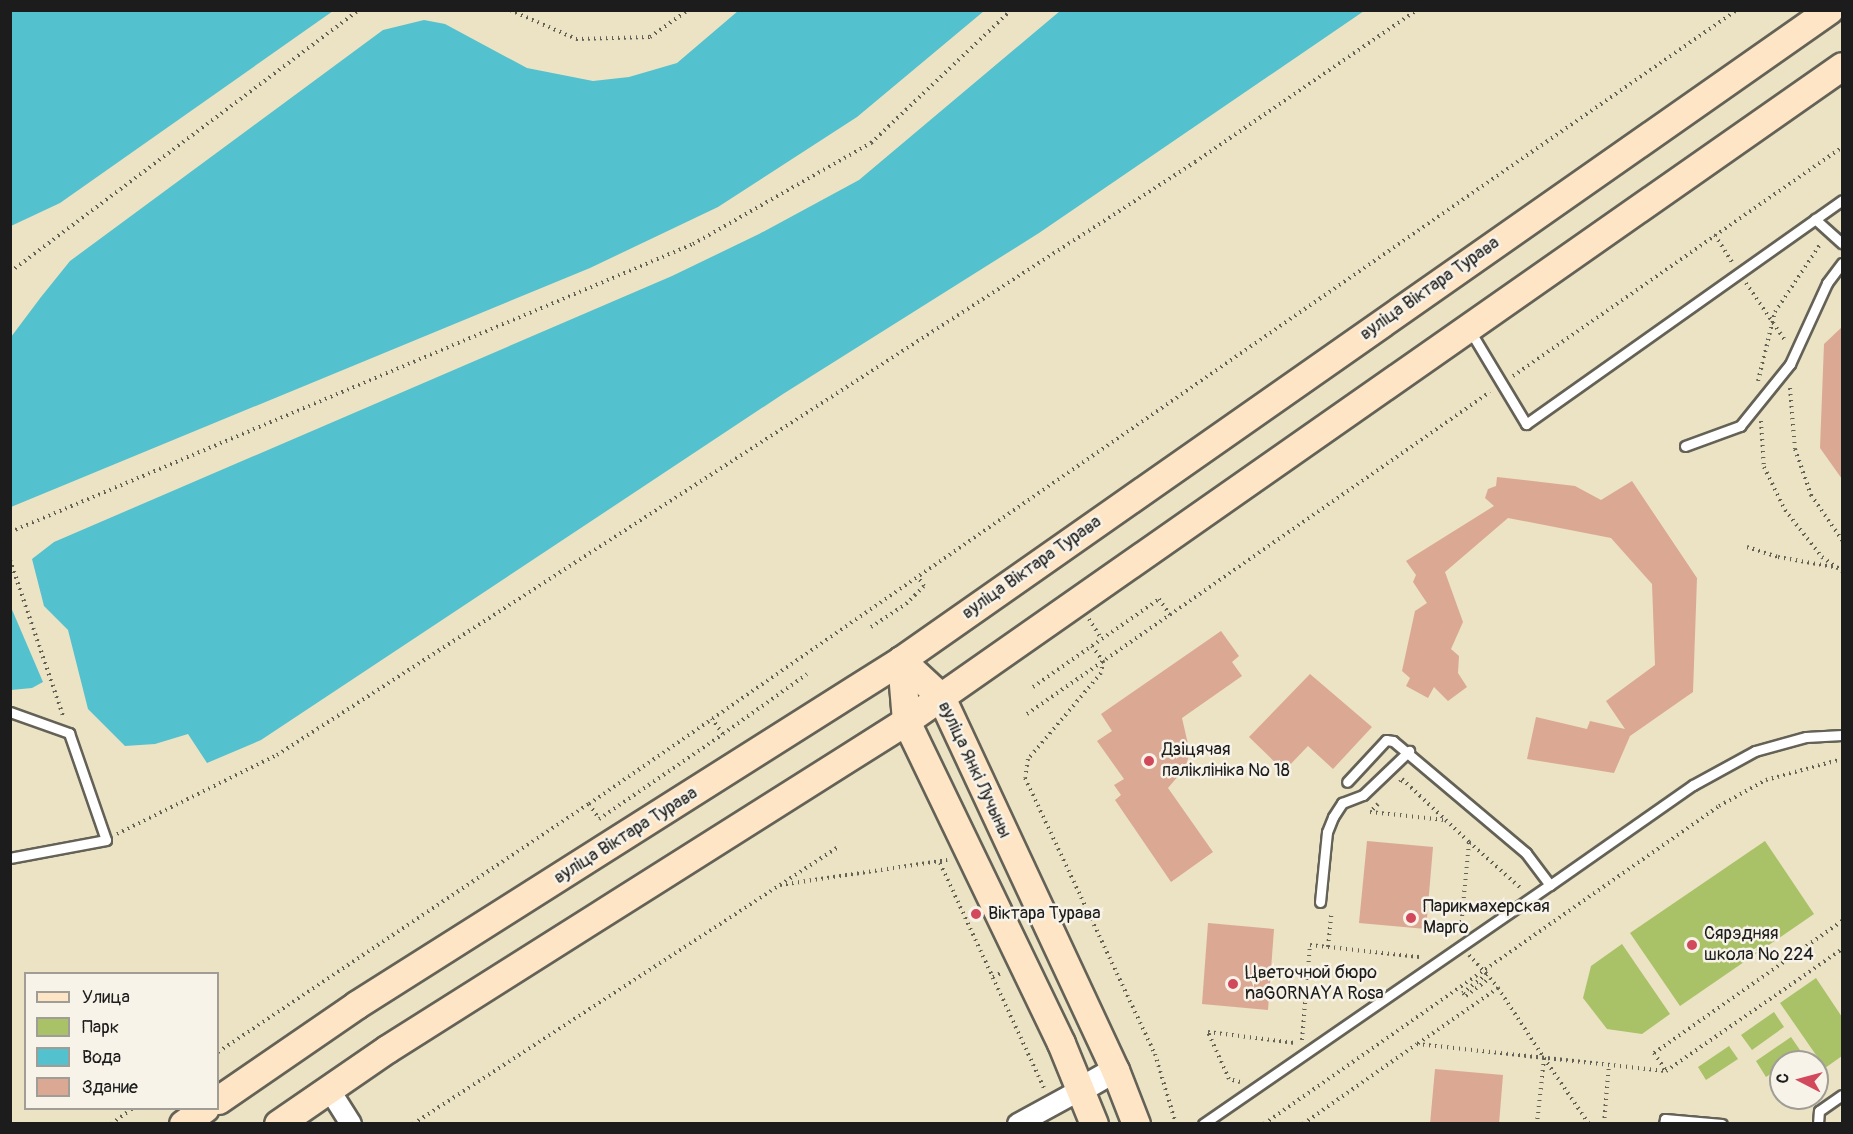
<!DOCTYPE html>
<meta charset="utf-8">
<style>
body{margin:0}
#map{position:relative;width:1853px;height:1134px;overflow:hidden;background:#ebe3c4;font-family:Pangolin,sans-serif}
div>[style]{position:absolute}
.green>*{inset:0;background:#a9c167}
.water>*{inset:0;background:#54c1ce}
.building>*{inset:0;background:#dba893}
.path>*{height:4px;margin-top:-2px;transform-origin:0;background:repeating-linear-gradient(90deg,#646257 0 1.5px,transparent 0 6px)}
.roads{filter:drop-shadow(2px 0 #646257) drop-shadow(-2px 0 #646257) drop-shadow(0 2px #646257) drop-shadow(0 -2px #646257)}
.service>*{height:9px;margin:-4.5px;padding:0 4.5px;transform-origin:4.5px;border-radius:4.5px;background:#fff}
.minor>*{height:20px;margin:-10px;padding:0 10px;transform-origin:10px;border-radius:10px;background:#fff}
.tertiary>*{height:24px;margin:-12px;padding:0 12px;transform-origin:12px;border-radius:12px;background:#fff}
.secondary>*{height:27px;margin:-13.5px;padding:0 13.5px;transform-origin:13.5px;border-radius:13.5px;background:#fde5c5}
.dots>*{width:16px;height:16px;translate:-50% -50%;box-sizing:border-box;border:3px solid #f7f3e8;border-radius:50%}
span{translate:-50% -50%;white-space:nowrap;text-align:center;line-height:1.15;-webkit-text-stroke:5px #f7f3e8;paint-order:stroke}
.street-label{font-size:18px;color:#1c1c1c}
.poi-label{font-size:18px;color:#1c1c1c}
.left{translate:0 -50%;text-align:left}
.frame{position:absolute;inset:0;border:12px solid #1c1c1c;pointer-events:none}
.legend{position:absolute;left:24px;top:972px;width:195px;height:138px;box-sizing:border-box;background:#f7f3e8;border:2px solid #9f9d96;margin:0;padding:8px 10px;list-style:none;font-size:18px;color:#1c1c1c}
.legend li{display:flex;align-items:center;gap:12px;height:30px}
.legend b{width:30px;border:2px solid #9f9d96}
.north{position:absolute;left:1769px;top:1050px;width:60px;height:60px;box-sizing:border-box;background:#f7f3e8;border:2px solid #9f9d96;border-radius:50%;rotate:276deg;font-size:16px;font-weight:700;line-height:24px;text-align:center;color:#1c1c1c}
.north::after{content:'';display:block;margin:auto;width:21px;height:27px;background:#d1495b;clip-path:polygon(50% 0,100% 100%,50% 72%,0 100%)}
</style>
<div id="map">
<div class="green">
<div style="clip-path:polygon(1765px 841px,1814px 914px,1680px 1006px,1630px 933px)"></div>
<div style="clip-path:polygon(1622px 944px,1670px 1014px,1642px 1034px,1607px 1029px,1583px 998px,1591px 966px)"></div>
<div style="clip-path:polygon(1816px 978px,1842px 1017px,1842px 1056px,1825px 1068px,1780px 1003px)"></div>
<div style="clip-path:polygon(1774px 1012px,1784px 1027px,1752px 1050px,1741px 1035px)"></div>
<div style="clip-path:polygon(1791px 1037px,1802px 1053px,1781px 1062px,1781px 1067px,1766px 1077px,1756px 1061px)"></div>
<div style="clip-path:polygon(1729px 1046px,1738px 1059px,1706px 1080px,1698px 1067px)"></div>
</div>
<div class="water">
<div style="clip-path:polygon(11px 10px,333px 10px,333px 11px,60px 203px,11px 226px)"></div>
<div style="clip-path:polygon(738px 11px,984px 11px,857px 117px,718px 207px,590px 268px,11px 507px,11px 337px,41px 297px,70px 261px,383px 30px,424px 20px,445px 24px,527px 68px,593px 81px,629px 77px,677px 63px)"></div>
<div style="clip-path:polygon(1060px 11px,1364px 11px,1039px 233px,783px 394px,261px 740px,207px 763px,188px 734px,155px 744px,125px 746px,88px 709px,68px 630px,44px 606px,32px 559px,54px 542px,672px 276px,759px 234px,859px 180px)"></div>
<div style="clip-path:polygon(10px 605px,43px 682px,32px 688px,11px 690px)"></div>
</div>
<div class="building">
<div style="clip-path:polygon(1842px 327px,1842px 479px,1820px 448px,1824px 344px)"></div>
<div style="clip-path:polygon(1497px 477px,1575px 486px,1601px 500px,1632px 481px,1697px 578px,1693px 692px,1630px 736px,1614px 773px,1527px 759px,1536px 717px,1587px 729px,1590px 721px,1625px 729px,1606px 701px,1655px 665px,1652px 584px,1611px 538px,1508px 518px,1445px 572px,1463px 622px,1451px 649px,1459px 656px,1458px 673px,1467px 687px,1448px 701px,1434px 687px,1428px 698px,1406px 686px,1410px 678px,1402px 671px,1415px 611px,1427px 603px,1413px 582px,1416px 575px,1406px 561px,1494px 506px,1485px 498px,1488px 489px,1496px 486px)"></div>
<div style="clip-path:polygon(1221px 631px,1239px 656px,1232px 662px,1242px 676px,1182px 718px,1190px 753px,1185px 768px,1168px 788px,1213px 852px,1171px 882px,1115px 800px,1121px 795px,1114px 785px,1124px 779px,1097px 741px,1112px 731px,1101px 714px)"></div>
<div style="clip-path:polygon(1310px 674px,1372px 727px,1333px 769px,1308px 746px,1284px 771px,1249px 737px)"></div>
<div style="clip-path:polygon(1367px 841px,1433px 847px,1426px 929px,1359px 923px)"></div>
<div style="clip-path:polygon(1208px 923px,1274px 929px,1268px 1010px,1202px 1004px)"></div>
<div style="clip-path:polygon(1435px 1069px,1503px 1075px,1499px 1124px,1430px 1124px)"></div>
</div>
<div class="path">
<div style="left:510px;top:10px;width:72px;rotate:23.7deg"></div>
<div style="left:576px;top:39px;width:74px;rotate:-1.5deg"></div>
<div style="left:650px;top:37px;width:47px;rotate:-35.4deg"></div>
<div style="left:1715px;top:235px;width:32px;rotate:58deg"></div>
<div style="left:10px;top:272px;width:436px;rotate:-36.9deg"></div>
<div style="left:1746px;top:283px;width:68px;rotate:55.8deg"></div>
<div style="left:1513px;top:376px;width:401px;rotate:-34.8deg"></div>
<div style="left:1758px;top:381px;width:71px;rotate:-76.2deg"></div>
<div style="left:1775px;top:312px;width:83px;rotate:-56.3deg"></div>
<div style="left:1790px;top:388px;width:61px;rotate:85.3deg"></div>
<div style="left:1795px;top:449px;width:49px;rotate:70.8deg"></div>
<div style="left:1811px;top:495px;width:55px;rotate:55.4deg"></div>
<div style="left:1761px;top:421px;width:46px;rotate:86.3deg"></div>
<div style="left:1764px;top:467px;width:48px;rotate:64deg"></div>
<div style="left:1785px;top:510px;width:60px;rotate:51.8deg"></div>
<div style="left:1822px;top:557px;width:24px;rotate:35deg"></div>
<div style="left:10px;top:532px;width:741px;rotate:-22.86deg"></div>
<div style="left:693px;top:244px;width:205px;rotate:-29.6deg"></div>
<div style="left:871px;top:143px;width:193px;rotate:-43.5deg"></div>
<div style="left:1747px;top:547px;width:33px;rotate:18deg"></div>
<div style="left:1778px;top:557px;width:62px;rotate:10.2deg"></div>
<div style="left:10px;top:560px;width:165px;rotate:71.2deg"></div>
<div style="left:1089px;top:619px;width:22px;rotate:58deg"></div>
<div style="left:871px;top:627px;width:42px;rotate:-33.3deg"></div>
<div style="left:906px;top:604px;width:25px;rotate:-45deg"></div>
<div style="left:924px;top:586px;width:11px;rotate:-124deg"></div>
<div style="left:1092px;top:646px;width:19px;rotate:54deg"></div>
<div style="left:1103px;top:661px;width:12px;rotate:99deg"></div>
<div style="left:1101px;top:673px;width:113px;rotate:130.3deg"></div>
<div style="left:1028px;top:759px;width:19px;rotate:99deg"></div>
<div style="left:1025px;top:778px;width:305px;rotate:64.8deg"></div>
<div style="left:1155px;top:1054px;width:73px;rotate:73.3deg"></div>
<div style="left:1033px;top:687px;width:154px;rotate:-34.9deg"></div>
<div style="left:1159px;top:599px;width:19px;rotate:55deg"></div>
<div style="left:1027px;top:714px;width:564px;rotate:-34.82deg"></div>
<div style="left:723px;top:734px;width:103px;rotate:-35.5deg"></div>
<div style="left:1400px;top:782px;width:4px;rotate:-56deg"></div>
<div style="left:1402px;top:779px;width:92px;rotate:43.2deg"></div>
<div style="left:589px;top:804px;width:18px;rotate:56deg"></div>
<div style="left:599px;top:819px;width:150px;rotate:-34.4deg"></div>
<div style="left:723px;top:734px;width:19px;rotate:-126deg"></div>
<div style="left:1378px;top:804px;width:11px;rotate:135deg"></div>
<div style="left:1370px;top:812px;width:76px;rotate:6deg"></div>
<div style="left:117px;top:834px;width:178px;rotate:-26.3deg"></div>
<div style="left:277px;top:755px;width:1093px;rotate:-32.86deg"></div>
<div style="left:1195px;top:162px;width:269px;rotate:-34.4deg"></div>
<div style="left:940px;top:863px;width:248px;rotate:65.2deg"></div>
<div style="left:780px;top:885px;width:169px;rotate:-8.5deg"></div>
<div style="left:1842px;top:921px;width:230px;rotate:144.9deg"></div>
<div style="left:1654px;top:1053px;width:22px;rotate:56deg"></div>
<div style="left:1666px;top:1071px;width:214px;rotate:-34.7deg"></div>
<div style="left:1461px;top:928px;width:86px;rotate:-84.7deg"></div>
<div style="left:1469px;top:842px;width:71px;rotate:41.6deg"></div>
<div style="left:1328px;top:947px;width:36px;rotate:-84deg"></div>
<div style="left:1469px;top:955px;width:26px;rotate:47deg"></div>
<div style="left:1487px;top:974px;width:31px;rotate:142deg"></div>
<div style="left:1463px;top:993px;width:4px;rotate:45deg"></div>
<div style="left:1466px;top:996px;width:30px;rotate:-37deg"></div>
<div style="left:1490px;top:978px;width:13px;rotate:51deg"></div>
<div style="left:1498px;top:988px;width:98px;rotate:145.3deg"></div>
<div style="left:1417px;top:1044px;width:250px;rotate:6.2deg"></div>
<div style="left:993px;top:977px;width:9px;rotate:-27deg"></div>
<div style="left:1498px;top:988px;width:84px;rotate:56.7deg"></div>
<div style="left:1544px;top:1058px;width:66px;rotate:96.1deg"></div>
<div style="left:1302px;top:1040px;width:95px;rotate:-85.2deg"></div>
<div style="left:1310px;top:945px;width:110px;rotate:6.3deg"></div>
<div style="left:218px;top:1052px;width:446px;rotate:-33.8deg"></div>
<div style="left:589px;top:804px;width:1396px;rotate:-34.67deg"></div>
<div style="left:1544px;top:1058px;width:80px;rotate:55.7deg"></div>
<div style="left:1240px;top:1082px;width:11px;rotate:-165deg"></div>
<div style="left:1229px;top:1079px;width:51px;rotate:-114.1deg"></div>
<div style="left:1208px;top:1032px;width:88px;rotate:7.2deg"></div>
<div style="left:111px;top:1124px;width:27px;rotate:-36deg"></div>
<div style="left:413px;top:1124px;width:507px;rotate:-33.09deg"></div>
<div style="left:1264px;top:1124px;width:555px;rotate:-34.95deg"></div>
<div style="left:1719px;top:806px;width:54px;rotate:-29deg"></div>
<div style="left:1766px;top:780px;width:79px;rotate:-15.4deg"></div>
<div style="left:1303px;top:1124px;width:139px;rotate:-35.1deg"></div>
<div style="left:1604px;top:1124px;width:59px;rotate:-85.2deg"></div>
</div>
<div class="roads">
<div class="service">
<div style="left:1815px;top:219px;width:36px;rotate:42deg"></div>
<div style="left:1469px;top:329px;width:111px;rotate:59deg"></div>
<div style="left:1526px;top:424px;width:387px;rotate:-35.3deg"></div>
<div style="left:1685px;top:446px;width:59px;rotate:-20deg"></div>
<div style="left:1740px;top:426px;width:80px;rotate:-51.1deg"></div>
<div style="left:1790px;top:364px;width:89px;rotate:-65.4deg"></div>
<div style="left:1827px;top:283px;width:25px;rotate:-53deg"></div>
<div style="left:10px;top:712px;width:63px;rotate:19.6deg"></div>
<div style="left:69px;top:733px;width:113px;rotate:70.9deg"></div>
<div style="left:106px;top:840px;width:98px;rotate:169.4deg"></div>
<div style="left:1550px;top:885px;width:174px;rotate:-35deg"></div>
<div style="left:1693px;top:785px;width:71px;rotate:-28.7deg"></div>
<div style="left:1755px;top:751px;width:53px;rotate:-15.4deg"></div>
<div style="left:1806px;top:737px;width:36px;rotate:-3deg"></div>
<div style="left:1320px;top:902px;width:70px;rotate:-84.3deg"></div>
<div style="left:1327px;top:832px;width:16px;rotate:-68deg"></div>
<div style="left:1333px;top:817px;width:17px;rotate:-57deg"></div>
<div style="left:1342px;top:803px;width:22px;rotate:-21deg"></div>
<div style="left:1363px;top:795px;width:64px;rotate:-43.7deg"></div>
<div style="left:1203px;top:1124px;width:421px;rotate:-34.6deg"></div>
<div style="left:1550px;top:885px;width:40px;rotate:-127deg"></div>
<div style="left:1526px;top:853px;width:174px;rotate:-139.9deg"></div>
<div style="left:1393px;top:741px;width:7px;rotate:-172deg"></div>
<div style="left:1386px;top:740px;width:57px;rotate:132.9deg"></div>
<div style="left:1664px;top:1124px;width:5px;rotate:-79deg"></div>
<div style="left:1665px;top:1119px;width:57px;rotate:5deg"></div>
<div style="left:1818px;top:1124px;width:13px;rotate:-86deg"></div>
<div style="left:1819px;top:1111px;width:28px;rotate:-35deg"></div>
</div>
<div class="minor">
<div style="left:329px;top:1089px;width:41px;rotate:57.8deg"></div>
<div style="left:1018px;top:1124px;width:71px;rotate:-28.7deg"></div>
</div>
<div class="tertiary">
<div style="left:1080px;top:1090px;width:40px;rotate:-29.7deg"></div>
</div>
<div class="secondary">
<div style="left:901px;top:660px;width:54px;rotate:42.8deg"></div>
<div style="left:941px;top:697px;width:412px;rotate:65deg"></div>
<div style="left:1115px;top:1070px;width:58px;rotate:68.7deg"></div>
<div style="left:901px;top:660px;width:61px;rotate:85.3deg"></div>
<div style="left:906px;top:721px;width:357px;rotate:64.3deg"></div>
<div style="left:1061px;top:1043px;width:87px;rotate:67.8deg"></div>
<div style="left:218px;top:1100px;width:168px;rotate:-34.5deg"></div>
<div style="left:356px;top:1005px;width:645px;rotate:-32.33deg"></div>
<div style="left:901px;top:660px;width:1133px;rotate:-35.01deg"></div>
<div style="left:183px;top:1124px;width:27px;rotate:-36deg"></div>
<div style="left:278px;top:1124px;width:132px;rotate:-34.5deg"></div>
<div style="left:387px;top:1049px;width:614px;rotate:-32.29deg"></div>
<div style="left:906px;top:721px;width:1142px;rotate:-34.98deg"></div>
</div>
</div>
<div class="dots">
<div style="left:1149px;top:761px;background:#d1495b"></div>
<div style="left:976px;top:914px;background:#d1495b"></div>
<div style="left:1411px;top:918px;background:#d1495b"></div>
<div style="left:1692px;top:945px;background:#d1495b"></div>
<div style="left:1233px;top:984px;background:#d1495b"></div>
</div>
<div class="street-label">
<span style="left:1430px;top:289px;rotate:-35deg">вуліца Віктара Турава</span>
<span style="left:1032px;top:568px;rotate:-35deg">вуліца Віктара Турава</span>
<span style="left:974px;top:770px;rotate:65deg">вуліца Янкі Лучыны</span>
<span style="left:626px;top:836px;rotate:-32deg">вуліца Віктара Турава</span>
</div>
<div class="poi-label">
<span class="left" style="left:1162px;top:761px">Дзіцячая<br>паліклініка № 18</span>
<span class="left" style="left:1423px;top:918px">Парикмахерская<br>Марго</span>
<span class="left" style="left:988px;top:914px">Віктара Турава</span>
<span class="left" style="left:1704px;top:945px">Сярэдняя<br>школа № 224</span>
<span class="left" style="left:1245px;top:984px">Цветочной бюро<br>naGORNAYA Rosa</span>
</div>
<div class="frame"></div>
<ul class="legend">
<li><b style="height:8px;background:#fde5c5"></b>Улица</li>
<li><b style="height:16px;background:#a9c167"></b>Парк</li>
<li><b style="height:16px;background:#54c1ce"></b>Вода</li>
<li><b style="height:16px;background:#dba893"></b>Здание</li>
</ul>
<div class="north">С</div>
</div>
